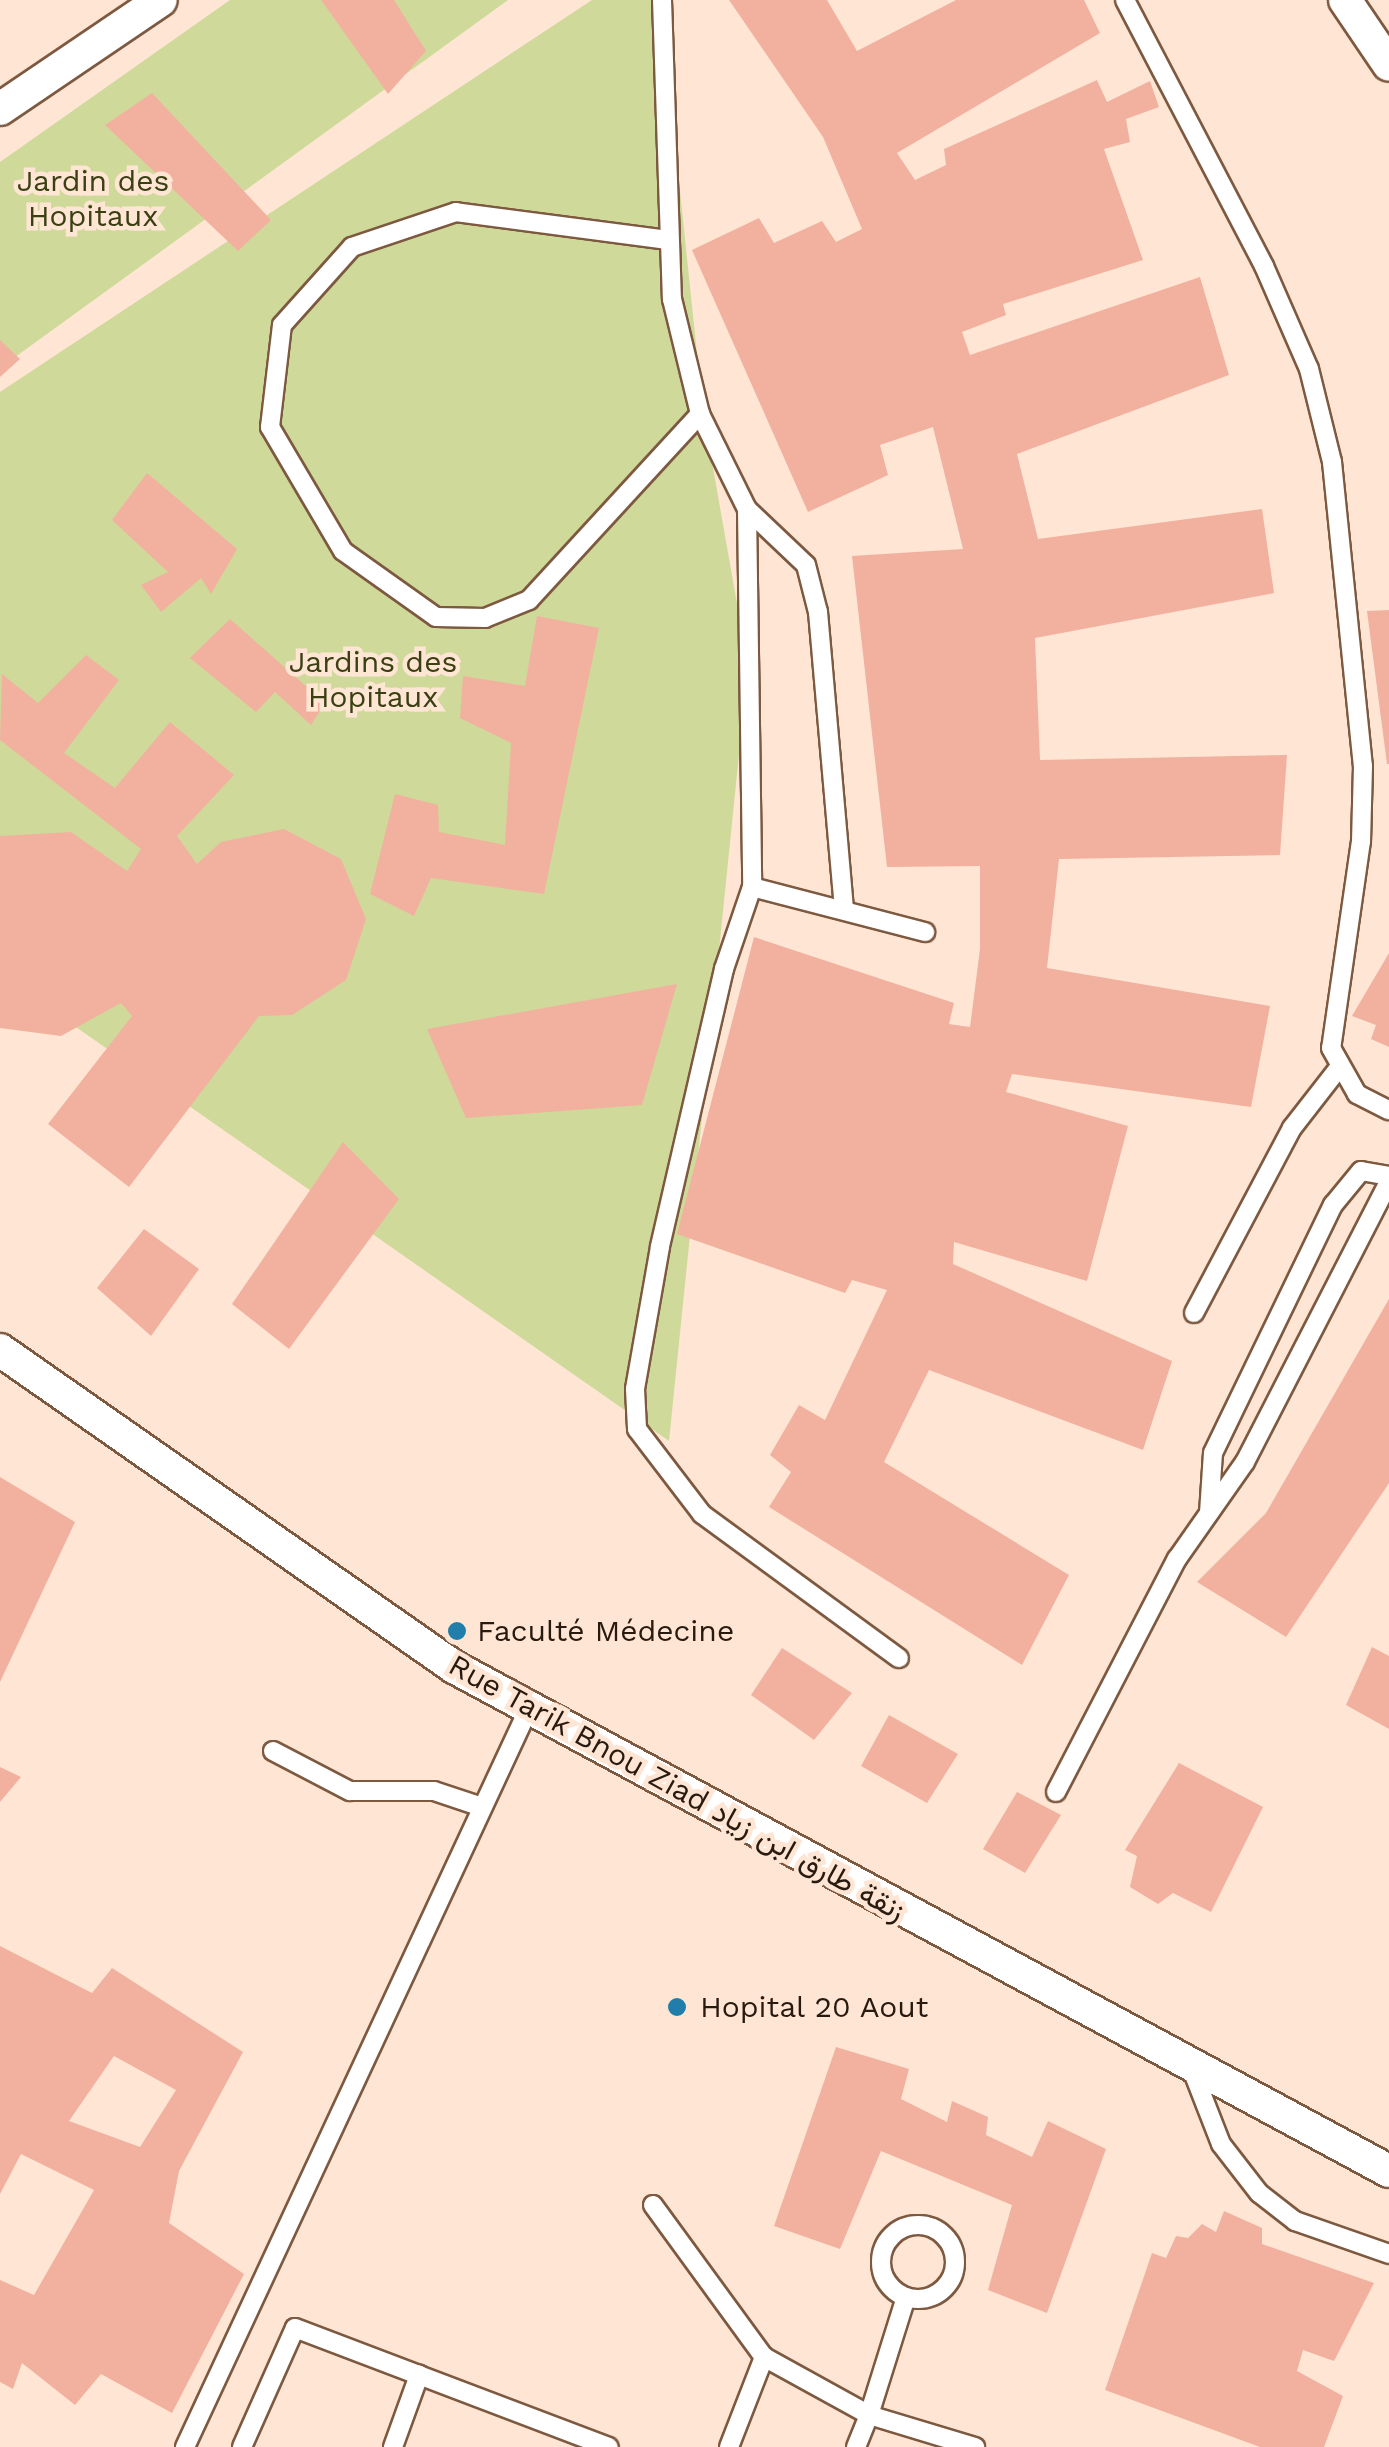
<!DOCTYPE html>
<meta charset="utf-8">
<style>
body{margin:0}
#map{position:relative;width:1389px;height:2447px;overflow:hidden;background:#fee5d4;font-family:"Work Sans",Vazirmatn,sans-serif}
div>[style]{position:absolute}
.green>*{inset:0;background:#cfd99a}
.building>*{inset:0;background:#f2b19f}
.roads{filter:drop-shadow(2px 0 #7d5940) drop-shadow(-2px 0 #7d5940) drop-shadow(0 2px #7d5940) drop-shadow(0 -2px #7d5940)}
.service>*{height:18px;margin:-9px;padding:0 9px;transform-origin:9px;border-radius:9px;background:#fff}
.service>.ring{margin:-9px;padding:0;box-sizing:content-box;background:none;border:18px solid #fff;border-radius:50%}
.minor>*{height:32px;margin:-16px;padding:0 16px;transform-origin:16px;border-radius:16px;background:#fff}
.dots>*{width:28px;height:28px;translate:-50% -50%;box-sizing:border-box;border:5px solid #fee5d4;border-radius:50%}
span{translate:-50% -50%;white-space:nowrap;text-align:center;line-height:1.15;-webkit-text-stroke:9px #fee5d4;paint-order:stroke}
.park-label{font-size:30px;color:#3b4013}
.poi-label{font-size:30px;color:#291a0f}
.left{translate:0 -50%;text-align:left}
.street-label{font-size:30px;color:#291a0f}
</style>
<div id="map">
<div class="green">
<div style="clip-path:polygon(230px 0,508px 0,0 368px,0 162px)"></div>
<div style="clip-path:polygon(592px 0,660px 0,703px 411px,748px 666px,669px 1441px,0 974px,0 392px)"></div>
</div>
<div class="building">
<div style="clip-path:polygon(321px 0,394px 0,426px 51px,388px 94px)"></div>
<div style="clip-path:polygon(729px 0,827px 0,857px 51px,956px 0,1084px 0,1100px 33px,897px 153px,915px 180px,946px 165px,944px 149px,1097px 80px,1107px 102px,1150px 81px,1159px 107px,1126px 119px,1130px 142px,1104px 149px,1143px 260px,1003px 304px,1006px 315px,962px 332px,970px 355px,1200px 277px,1229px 375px,1017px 454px,1038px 539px,1262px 509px,1274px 593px,1035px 638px,1040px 760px,1287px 755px,1280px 855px,1059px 859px,1047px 968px,1270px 1006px,1251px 1107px,1012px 1074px,1006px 1092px,1128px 1126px,1087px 1281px,954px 1242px,953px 1264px,1172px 1361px,1143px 1450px,929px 1370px,884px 1462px,1069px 1575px,1022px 1665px,769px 1507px,791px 1472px,770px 1455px,799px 1405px,825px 1420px,887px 1290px,852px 1280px,845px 1293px,677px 1234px,754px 937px,954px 1003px,949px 1024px,970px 1027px,980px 949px,980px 866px,887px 867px,852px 556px,963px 549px,933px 427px,880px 445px,888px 475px,808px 512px,692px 250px,759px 218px,774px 243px,822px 221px,836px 242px,862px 229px,823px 137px)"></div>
<div style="clip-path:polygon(152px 93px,271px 220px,238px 251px,105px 125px)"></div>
<div style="clip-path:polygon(0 340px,20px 359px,0 377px)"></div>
<div style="clip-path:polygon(147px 473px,237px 549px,211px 594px,201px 578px,161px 612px,141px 585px,168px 572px,112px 520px)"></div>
<div style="clip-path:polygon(1389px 610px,1389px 764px,1387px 764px,1367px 611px)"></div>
<div style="clip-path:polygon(537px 616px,599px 628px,544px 894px,431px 878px,414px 916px,370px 894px,395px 794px,438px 805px,439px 832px,505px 845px,511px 743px,460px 718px,463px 676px,525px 686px)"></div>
<div style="clip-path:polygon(230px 619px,325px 703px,311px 725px,275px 692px,256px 712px,190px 658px)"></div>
<div style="clip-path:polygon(86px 655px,119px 680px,64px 753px,115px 788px,170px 722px,234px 775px,177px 836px,197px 864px,221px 842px,284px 829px,341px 859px,366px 919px,346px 980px,292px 1015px,259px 1016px,129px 1187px,48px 1124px,132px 1016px,121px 1003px,61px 1036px,0 1028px,0 836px,71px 832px,127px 871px,141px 849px,0 740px,2px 674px,38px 703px)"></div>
<div style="clip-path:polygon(1389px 953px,1389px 1047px,1371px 1039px,1376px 1025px,1352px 1016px)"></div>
<div style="clip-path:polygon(677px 984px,642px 1105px,466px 1118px,427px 1029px)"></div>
<div style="clip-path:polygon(343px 1142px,399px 1199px,289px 1349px,232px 1304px)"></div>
<div style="clip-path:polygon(144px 1229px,199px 1269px,151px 1336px,97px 1288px)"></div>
<div style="clip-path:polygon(1389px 1299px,1389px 1483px,1286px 1637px,1197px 1582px,1266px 1513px)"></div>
<div style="clip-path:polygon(0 1477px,75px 1522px,0 1682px)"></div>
<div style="clip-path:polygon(1372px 1647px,1389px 1656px,1389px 1729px,1346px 1705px)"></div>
<div style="clip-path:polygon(782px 1648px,852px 1693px,814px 1740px,751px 1695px)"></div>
<div style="clip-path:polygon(889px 1715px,958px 1754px,927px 1803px,861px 1766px)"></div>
<div style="clip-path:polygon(1179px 1763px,1263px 1807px,1211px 1912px,1173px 1893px,1158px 1904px,1130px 1887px,1137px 1856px,1125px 1850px)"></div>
<div style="clip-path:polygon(0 1767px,21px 1777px,0 1802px)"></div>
<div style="clip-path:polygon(1017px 1792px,1061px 1815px,1025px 1873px,983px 1849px)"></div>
<div style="clip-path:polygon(evenodd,0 1946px,92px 1993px,112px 1968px,243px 2052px,179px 2171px,169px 2223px,244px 2274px,172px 2413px,101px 2374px,75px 2405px,22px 2363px,13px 2389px,0 2382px,0 2280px,34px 2295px,94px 2190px,21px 2154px,0 2194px,0 1946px,114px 2056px,176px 2090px,140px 2147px,69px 2121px,114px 2056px)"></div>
<div style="clip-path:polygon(836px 2047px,909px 2069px,901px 2099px,947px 2122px,952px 2101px,988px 2117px,986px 2135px,1032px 2157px,1048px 2121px,1106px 2149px,1047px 2313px,988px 2290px,1012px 2205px,881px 2151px,840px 2249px,774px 2226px)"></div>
<div style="clip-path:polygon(1224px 2211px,1262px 2228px,1262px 2244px,1374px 2283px,1334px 2361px,1303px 2350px,1297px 2371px,1343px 2396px,1324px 2447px,1260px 2447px,1105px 2390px,1152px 2253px,1166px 2258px,1176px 2236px,1188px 2238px,1202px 2224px,1216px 2232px)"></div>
</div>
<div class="roads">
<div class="service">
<div style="left:662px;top:0;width:299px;rotate:88.1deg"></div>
<div style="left:672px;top:299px;width:118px;rotate:76.3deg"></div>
<div style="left:700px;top:414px;width:106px;rotate:63.7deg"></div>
<div style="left:747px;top:509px;width:378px;rotate:89.2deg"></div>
<div style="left:752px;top:887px;width:87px;rotate:108.9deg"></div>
<div style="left:724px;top:969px;width:285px;rotate:103deg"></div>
<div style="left:660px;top:1247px;width:144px;rotate:100deg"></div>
<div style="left:635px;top:1389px;width:40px;rotate:87.1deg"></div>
<div style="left:637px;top:1429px;width:107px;rotate:52.6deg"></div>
<div style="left:702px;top:1514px;width:244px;rotate:36.2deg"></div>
<div style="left:1125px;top:0;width:300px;rotate:62.4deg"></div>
<div style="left:1264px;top:266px;width:112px;rotate:66.4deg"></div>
<div style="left:1309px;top:369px;width:96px;rotate:76.1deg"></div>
<div style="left:1332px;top:462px;width:306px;rotate:84.2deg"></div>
<div style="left:1363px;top:766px;width:75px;rotate:91.5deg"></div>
<div style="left:1361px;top:841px;width:209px;rotate:98.2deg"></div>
<div style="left:1331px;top:1048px;width:53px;rotate:60.5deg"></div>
<div style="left:1357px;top:1094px;width:36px;rotate:27deg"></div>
<div style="left:668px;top:240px;width:214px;rotate:-172.5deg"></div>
<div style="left:456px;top:212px;width:110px;rotate:161.4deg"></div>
<div style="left:352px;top:247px;width:105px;rotate:131.9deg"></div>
<div style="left:282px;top:325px;width:103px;rotate:96.7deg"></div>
<div style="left:270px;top:427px;width:144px;rotate:59.5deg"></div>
<div style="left:343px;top:551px;width:114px;rotate:35.4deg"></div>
<div style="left:436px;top:617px;width:49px;rotate:1.2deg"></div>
<div style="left:485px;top:618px;width:48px;rotate:-22.2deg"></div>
<div style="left:529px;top:600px;width:253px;rotate:-47.4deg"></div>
<div style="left:747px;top:509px;width:81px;rotate:43.5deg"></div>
<div style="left:806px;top:565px;width:49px;rotate:75.7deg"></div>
<div style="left:818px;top:612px;width:297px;rotate:85deg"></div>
<div style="left:752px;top:887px;width:179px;rotate:14.6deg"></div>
<div style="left:1194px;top:1313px;width:209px;rotate:-62.1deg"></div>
<div style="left:1292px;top:1128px;width:75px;rotate:-52.1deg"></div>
<div style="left:1209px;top:1513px;width:60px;rotate:-86.2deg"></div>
<div style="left:1213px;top:1453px;width:276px;rotate:-64.2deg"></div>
<div style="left:1333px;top:1205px;width:44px;rotate:-50.5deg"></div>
<div style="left:1361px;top:1171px;width:28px;rotate:10deg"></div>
<div style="left:273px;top:1751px;width:87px;rotate:27.5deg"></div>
<div style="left:350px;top:1791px;width:84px"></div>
<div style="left:434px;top:1791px;width:51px;rotate:18.4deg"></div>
<div style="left:1056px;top:1792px;width:263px;rotate:-62.6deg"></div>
<div style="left:1177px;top:1559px;width:118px;rotate:-55deg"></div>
<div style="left:1245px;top:1462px;width:315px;rotate:-62.8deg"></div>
<div style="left:1191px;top:2067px;width:83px;rotate:68.7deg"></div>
<div style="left:1221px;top:2144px;width:62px;rotate:52.2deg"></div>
<div style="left:1259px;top:2193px;width:46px;rotate:37.9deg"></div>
<div style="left:1295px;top:2221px;width:100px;rotate:19.3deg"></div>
<div style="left:653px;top:2205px;width:188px;rotate:53.9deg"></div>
<div class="ring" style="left:881px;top:2225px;width:56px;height:56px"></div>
<div style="left:906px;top:2297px;width:124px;rotate:107.4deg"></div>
<div style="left:869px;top:2415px;width:111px;rotate:16.8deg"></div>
<div style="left:185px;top:2447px;width:813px;rotate:-65.04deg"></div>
<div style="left:242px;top:2447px;width:130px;rotate:-66deg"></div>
<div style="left:295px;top:2328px;width:133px;rotate:20.8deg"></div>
<div style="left:393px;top:2447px;width:77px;rotate:-70.1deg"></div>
<div style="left:419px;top:2375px;width:203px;rotate:20.8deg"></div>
<div style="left:729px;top:2447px;width:97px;rotate:-68.7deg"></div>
<div style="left:764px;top:2357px;width:120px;rotate:28.9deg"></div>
<div style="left:869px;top:2415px;width:35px;rotate:112deg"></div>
</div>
<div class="minor">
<div style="left:1345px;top:0;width:78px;rotate:55.9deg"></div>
<div style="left:0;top:109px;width:194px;rotate:-34.1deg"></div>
<div style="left:0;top:1350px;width:554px;rotate:34.92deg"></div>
<div style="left:454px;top:1667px;width:1062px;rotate:28.33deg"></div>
</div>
</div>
<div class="dots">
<div style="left:457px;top:1631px;background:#217daa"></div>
<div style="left:677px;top:2007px;background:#217daa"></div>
</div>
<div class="park-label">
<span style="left:93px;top:198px">Jardin des<br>Hopitaux</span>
<span style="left:373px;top:679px">Jardins des<br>Hopitaux</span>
</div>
<div class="poi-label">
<span class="left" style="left:477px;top:1631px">Faculté Médecine</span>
<span class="left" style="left:700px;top:2007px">Hopital 20 Aout</span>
</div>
<div class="street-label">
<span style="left:677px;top:1788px;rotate:29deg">Rue Tarik Bnou Ziad زنقة طارق ابن زياد</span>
</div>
</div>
